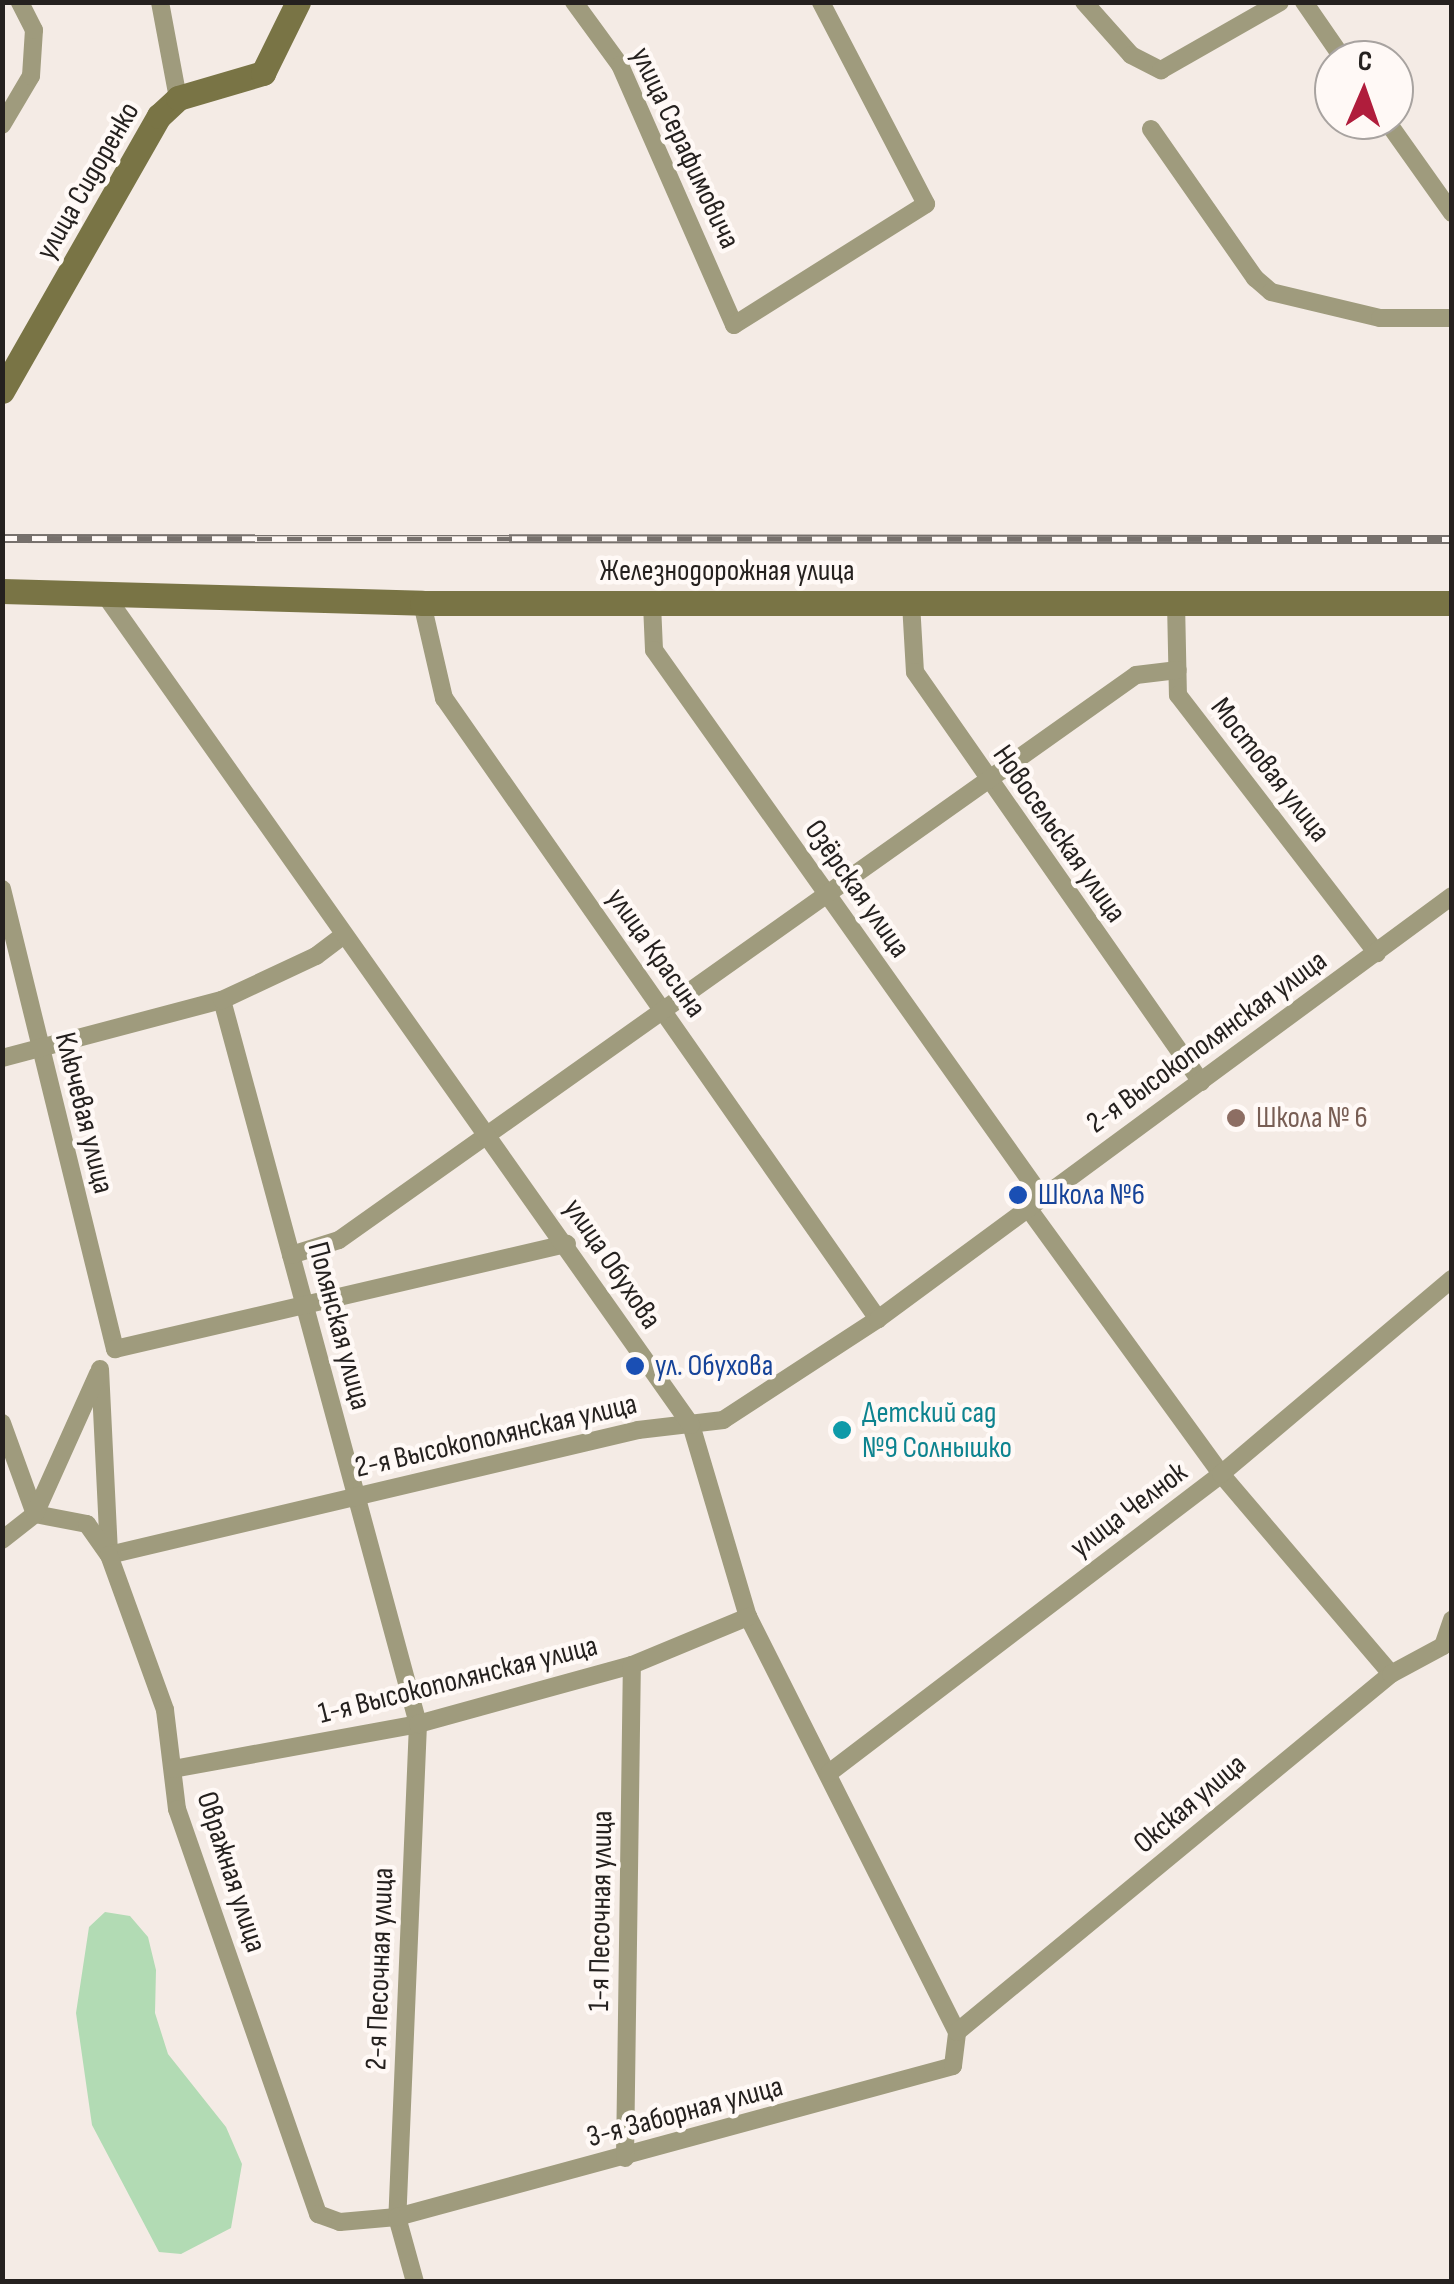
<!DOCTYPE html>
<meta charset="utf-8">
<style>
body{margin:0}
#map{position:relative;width:1454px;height:2284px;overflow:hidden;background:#f4ebe5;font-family:"Sofia Sans Condensed",sans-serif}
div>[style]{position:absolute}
.green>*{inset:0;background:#b2dbb4}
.street>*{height:18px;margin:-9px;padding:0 9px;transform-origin:9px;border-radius:9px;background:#9f9b7d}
.secondary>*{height:25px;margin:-12.5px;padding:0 12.5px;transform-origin:12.5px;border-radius:12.5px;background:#797445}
.rail>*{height:9px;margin-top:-4.5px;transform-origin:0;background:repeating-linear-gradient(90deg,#fff9f6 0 15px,#76706c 0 30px);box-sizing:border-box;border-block:2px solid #76706c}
.dots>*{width:28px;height:28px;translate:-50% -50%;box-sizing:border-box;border:5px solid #fff9f6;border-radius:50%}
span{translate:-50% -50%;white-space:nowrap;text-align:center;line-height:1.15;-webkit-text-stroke:9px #fff9f6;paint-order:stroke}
.street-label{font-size:30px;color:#25211f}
.education-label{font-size:30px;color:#785e54}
.left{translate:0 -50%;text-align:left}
.transit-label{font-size:30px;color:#164399}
.culture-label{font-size:30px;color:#0d838f}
.frame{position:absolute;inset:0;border:5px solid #25211f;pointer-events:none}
.north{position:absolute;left:1314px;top:40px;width:100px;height:100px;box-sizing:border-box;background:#fff9f6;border:2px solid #a8a3a0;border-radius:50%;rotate:2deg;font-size:28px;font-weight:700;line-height:40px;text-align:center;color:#25211f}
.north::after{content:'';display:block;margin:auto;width:35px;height:45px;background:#b01d3c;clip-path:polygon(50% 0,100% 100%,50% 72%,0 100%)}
</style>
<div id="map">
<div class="green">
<div style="clip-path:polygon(105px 1912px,130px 1916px,148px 1937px,156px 1970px,155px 2013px,168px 2054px,226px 2127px,242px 2164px,231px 2228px,181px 2254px,159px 2252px,92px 2125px,76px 2013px,89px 1927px)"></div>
</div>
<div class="street">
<div style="left:160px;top:2px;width:98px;rotate:79.4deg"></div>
<div style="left:574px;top:2px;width:78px;rotate:53.9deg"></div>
<div style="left:620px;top:65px;width:284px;rotate:66.3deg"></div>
<div style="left:734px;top:325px;width:227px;rotate:-32.2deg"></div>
<div style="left:926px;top:204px;width:228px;rotate:-117.5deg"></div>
<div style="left:1084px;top:2px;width:71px;rotate:48.4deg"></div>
<div style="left:1131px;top:55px;width:34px;rotate:27deg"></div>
<div style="left:1161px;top:70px;width:137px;rotate:-29.7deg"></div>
<div style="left:1304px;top:2px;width:70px;rotate:55.4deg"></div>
<div style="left:1386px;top:120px;width:114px;rotate:54.6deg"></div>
<div style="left:2px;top:125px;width:57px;rotate:-59.4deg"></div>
<div style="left:31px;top:76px;width:46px;rotate:-86.3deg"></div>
<div style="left:34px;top:30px;width:31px;rotate:-117deg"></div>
<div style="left:1151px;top:129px;width:182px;rotate:55.1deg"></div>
<div style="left:1255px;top:278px;width:21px;rotate:41deg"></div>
<div style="left:1271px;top:292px;width:112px;rotate:13.4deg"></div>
<div style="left:1380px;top:318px;width:72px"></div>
<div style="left:1176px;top:602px;width:93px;rotate:88.8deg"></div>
<div style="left:1178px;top:695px;width:326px;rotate:52.4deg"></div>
<div style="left:422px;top:603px;width:98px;rotate:77deg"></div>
<div style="left:444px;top:698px;width:758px;rotate:55.05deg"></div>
<div style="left:911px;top:603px;width:69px;rotate:86.7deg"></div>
<div style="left:915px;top:672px;width:500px;rotate:55.1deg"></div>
<div style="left:652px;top:604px;width:46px;rotate:87.5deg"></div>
<div style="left:654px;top:650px;width:671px;rotate:54.65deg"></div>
<div style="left:2px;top:889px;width:474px;rotate:76.2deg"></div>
<div style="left:222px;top:1000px;width:750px;rotate:74.85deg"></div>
<div style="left:418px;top:1724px;width:493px;rotate:92.4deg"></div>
<div style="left:397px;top:2217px;width:67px;rotate:74.5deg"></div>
<div style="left:2px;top:1058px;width:228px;rotate:-14.8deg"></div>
<div style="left:222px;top:1000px;width:104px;rotate:-25.1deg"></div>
<div style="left:316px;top:956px;width:34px;rotate:-37deg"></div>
<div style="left:1028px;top:1208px;width:329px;rotate:54deg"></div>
<div style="left:1221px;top:1474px;width:262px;rotate:49.6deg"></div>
<div style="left:291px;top:1255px;width:50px;rotate:-17.4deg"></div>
<div style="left:339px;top:1240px;width:977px;rotate:-35.33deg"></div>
<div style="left:1136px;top:675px;width:42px;rotate:-6.8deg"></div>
<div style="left:115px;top:1349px;width:464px;rotate:-13.1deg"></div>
<div style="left:100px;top:1369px;width:186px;rotate:87.2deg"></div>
<div style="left:109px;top:1555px;width:544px;rotate:-13.29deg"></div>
<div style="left:638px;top:1430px;width:86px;rotate:-6.7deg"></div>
<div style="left:723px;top:1420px;width:185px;rotate:-33.1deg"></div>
<div style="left:878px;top:1319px;width:713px;rotate:-36.39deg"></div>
<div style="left:2px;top:1423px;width:97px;rotate:70.1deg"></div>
<div style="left:35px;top:1514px;width:53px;rotate:10.9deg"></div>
<div style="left:87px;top:1524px;width:38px;rotate:55deg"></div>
<div style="left:109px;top:1555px;width:165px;rotate:70.1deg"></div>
<div style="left:165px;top:1710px;width:100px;rotate:83.1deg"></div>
<div style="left:177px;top:1809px;width:429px;rotate:70.8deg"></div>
<div style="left:318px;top:2214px;width:23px;rotate:20deg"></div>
<div style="left:340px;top:2222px;width:57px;rotate:-5deg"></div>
<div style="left:397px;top:2217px;width:576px;rotate:-15.19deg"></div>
<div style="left:953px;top:2066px;width:34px;rotate:-83deg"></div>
<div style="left:957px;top:2032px;width:465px;rotate:-116.7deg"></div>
<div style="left:748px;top:1617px;width:200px;rotate:-106.5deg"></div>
<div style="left:691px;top:1425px;width:1020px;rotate:-125.22deg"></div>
<div style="left:2px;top:1540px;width:42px;rotate:-38.2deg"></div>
<div style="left:35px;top:1514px;width:154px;rotate:-65.8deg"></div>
<div style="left:173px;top:1769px;width:249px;rotate:-10.4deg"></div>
<div style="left:418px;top:1724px;width:222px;rotate:-15.4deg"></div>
<div style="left:632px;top:1665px;width:126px;rotate:-22.5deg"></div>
<div style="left:829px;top:1773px;width:493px;rotate:-37.3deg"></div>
<div style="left:1221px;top:1474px;width:302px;rotate:-40.2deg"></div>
<div style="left:957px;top:2032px;width:563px;rotate:-39.52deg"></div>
<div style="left:1391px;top:1674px;width:59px;rotate:-28.3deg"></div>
<div style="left:1443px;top:1646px;width:28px;rotate:-71deg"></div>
<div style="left:625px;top:2158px;width:493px;rotate:-89.2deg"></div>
</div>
<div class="secondary">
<div style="left:2px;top:391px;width:317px;rotate:-60.3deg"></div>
<div style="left:159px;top:116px;width:26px;rotate:-43deg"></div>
<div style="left:178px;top:98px;width:89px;rotate:-16.4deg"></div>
<div style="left:263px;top:73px;width:79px;rotate:-63.8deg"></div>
<div style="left:2px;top:591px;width:420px;rotate:1.6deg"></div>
<div style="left:422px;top:603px;width:1030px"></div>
</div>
<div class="rail">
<div style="left:2px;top:538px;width:1450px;rotate:0.04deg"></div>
</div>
<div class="dots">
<div style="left:1236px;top:1118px;background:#8d6e63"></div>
<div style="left:1018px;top:1195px;background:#1a4fb4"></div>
<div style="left:635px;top:1366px;background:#1a4fb4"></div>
<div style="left:842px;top:1430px;background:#0f9aa8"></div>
</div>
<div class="street-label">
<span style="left:685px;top:148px;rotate:65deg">улица Серафимовича</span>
<span style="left:88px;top:181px;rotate:-60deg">улица Сидоренко</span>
<span style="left:727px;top:571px">Железнодорожная улица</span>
<span style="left:1270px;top:770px;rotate:52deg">Мостовая улица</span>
<span style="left:1059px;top:834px;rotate:55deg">Новосельская улица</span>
<span style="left:857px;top:889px;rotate:55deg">Озёрская улица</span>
<span style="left:656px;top:953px;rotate:55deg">улица Красина</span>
<span style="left:1207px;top:1042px;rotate:-36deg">2-я Высокополянская улица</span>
<span style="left:84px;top:1113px;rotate:76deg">Ключевая улица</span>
<span style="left:612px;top:1264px;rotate:56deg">улица Обухова</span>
<span style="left:339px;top:1326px;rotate:75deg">Полянская улица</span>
<span style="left:496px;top:1436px;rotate:-13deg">2-я Высокополянская улица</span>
<span style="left:1129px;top:1510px;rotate:-37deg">улица Челнок</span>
<span style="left:458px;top:1680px;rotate:-14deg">1-я Высокополянская улица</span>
<span style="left:1190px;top:1804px;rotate:-40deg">Окская улица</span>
<span style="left:231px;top:1872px;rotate:72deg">Овражная улица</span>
<span style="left:601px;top:1911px;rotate:-89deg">1-я Песочная улица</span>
<span style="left:380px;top:1969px;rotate:-88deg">2-я Песочная улица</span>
<span style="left:685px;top:2112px;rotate:-15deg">3-я Заборная улица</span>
</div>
<div class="education-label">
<span class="left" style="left:1256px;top:1118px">Школа № 6</span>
</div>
<div class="transit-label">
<span class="left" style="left:1038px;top:1195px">Школа №6</span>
<span class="left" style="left:655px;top:1366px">ул. Обухова</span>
</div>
<div class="culture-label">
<span class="left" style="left:862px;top:1430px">Детский сад<br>№9 Солнышко</span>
</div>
<div class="frame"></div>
<div class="north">С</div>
</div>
